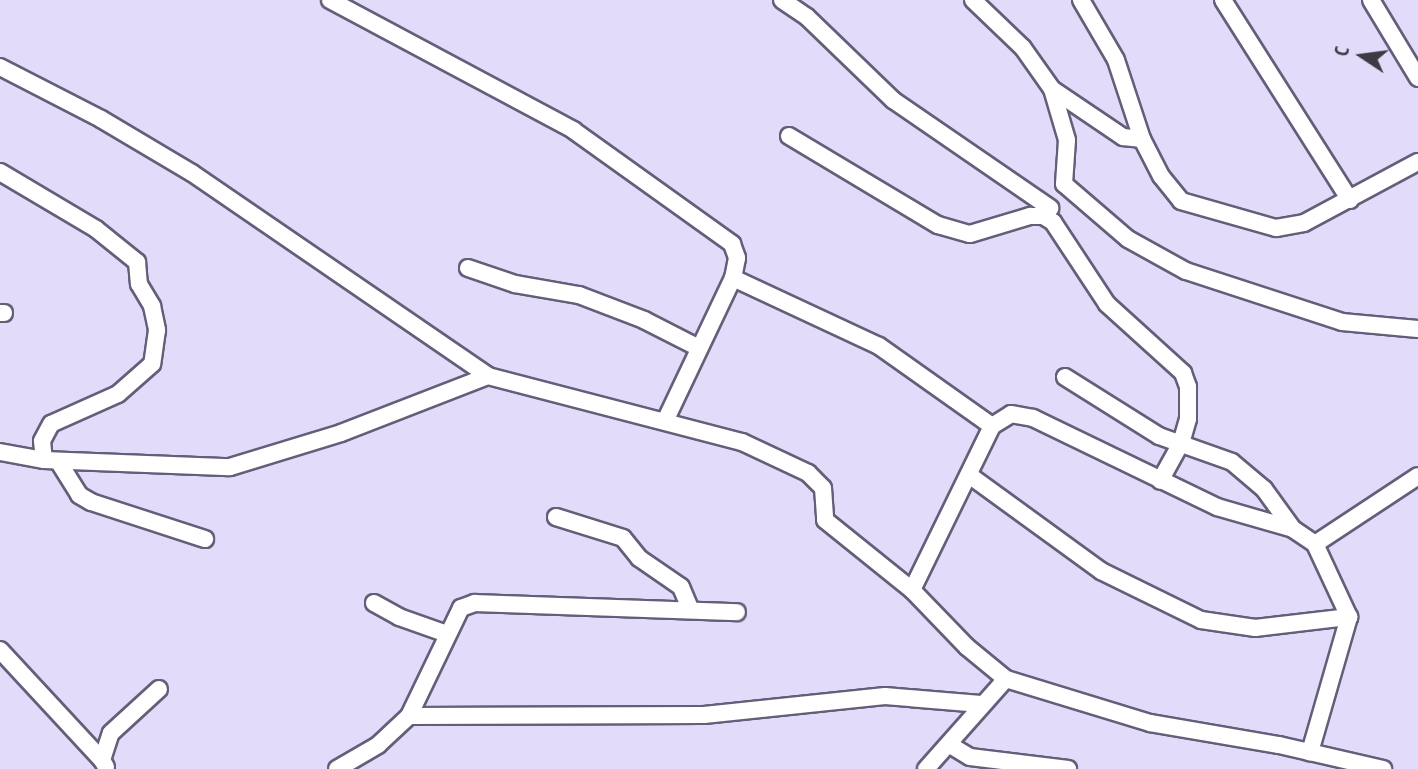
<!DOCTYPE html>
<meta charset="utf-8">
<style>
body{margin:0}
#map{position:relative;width:1418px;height:769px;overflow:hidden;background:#e3dbfa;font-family:"PT Sans Narrow",sans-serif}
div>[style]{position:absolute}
.roads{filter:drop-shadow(2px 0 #665e79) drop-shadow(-2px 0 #665e79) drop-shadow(0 2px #665e79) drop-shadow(0 -2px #665e79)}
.minor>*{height:16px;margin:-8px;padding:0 8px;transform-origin:8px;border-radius:8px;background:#fff}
span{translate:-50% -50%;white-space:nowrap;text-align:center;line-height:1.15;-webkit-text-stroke:7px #e3dbfa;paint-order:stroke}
.north{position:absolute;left:1327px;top:21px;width:70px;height:70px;-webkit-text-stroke:5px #e3dbfa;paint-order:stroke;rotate:283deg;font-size:19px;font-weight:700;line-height:28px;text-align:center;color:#3d3a46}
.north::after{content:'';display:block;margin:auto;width:24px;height:32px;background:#3d3a46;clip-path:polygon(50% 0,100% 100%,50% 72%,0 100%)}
</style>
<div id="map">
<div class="roads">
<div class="minor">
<div style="left:330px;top:0;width:276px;rotate:28.1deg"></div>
<div style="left:573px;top:130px;width:196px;rotate:35.6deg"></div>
<div style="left:732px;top:244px;width:15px;rotate:70deg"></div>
<div style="left:737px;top:258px;width:20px;rotate:101deg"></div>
<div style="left:733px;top:278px;width:158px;rotate:115.4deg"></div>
<div style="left:782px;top:0;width:30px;rotate:34deg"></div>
<div style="left:807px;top:17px;width:120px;rotate:44deg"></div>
<div style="left:893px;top:100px;width:191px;rotate:34.5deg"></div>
<div style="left:973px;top:0;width:69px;rotate:43.8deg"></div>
<div style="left:1023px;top:48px;width:50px;rotate:54.7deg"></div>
<div style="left:1052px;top:89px;width:53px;rotate:73.6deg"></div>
<div style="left:1067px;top:140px;width:44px;rotate:93.9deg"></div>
<div style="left:1064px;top:184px;width:84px;rotate:40.7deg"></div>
<div style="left:1128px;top:239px;width:66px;rotate:28.9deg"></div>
<div style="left:1186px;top:271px;width:164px;rotate:18.1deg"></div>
<div style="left:1342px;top:322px;width:76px;rotate:5.3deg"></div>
<div style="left:1081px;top:0;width:69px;rotate:59.7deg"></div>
<div style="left:1116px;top:60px;width:83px;rotate:71.8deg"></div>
<div style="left:1142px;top:139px;width:42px;rotate:62.8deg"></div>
<div style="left:1161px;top:176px;width:32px;rotate:51deg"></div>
<div style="left:1181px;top:201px;width:99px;rotate:15.9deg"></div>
<div style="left:1276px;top:228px;width:28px;rotate:-10deg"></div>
<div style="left:1304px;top:223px;width:129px;rotate:-28.2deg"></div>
<div style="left:1223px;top:0;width:237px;rotate:57.6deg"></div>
<div style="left:1371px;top:0;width:91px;rotate:58.9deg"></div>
<div style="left:0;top:67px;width:114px;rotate:27.2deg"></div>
<div style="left:101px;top:119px;width:106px;rotate:30.7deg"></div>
<div style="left:192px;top:173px;width:359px;rotate:34.4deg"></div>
<div style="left:488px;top:376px;width:262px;rotate:14.6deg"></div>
<div style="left:742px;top:442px;width:73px;rotate:25.2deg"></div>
<div style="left:808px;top:473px;width:21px;rotate:45deg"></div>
<div style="left:823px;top:488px;width:32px;rotate:86deg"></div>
<div style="left:825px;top:520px;width:112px;rotate:38.8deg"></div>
<div style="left:912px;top:590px;width:182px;rotate:-64deg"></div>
<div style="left:992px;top:426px;width:22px;rotate:-32deg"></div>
<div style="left:1011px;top:414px;width:22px;rotate:10deg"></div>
<div style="left:1033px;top:418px;width:204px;rotate:25.8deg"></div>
<div style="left:1217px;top:507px;width:79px;rotate:16.1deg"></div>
<div style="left:1293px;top:529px;width:27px;rotate:34deg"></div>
<div style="left:1315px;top:544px;width:81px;rotate:65deg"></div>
<div style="left:1349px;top:617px;width:141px;rotate:106.1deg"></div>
<div style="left:1052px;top:89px;width:86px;rotate:34.1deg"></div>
<div style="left:1123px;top:137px;width:19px;rotate:6deg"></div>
<div style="left:789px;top:136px;width:174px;rotate:30.9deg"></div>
<div style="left:938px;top:225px;width:33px;rotate:16deg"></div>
<div style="left:970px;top:234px;width:63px;rotate:-16.7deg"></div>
<div style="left:1030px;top:216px;width:13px"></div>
<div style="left:1043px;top:216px;width:12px;rotate:31deg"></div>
<div style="left:1053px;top:222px;width:98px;rotate:56.6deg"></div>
<div style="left:1107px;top:304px;width:103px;rotate:42.2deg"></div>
<div style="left:1183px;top:373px;width:15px;rotate:70deg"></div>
<div style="left:1188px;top:387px;width:32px;rotate:90deg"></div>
<div style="left:1188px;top:419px;width:25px;rotate:106deg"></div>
<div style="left:1181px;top:443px;width:43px;rotate:118.9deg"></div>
<div style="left:0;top:172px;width:112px;rotate:30.7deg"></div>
<div style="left:96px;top:229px;width:53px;rotate:38.8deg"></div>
<div style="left:137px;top:262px;width:22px;rotate:85deg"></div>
<div style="left:139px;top:284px;width:26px;rotate:59deg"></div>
<div style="left:152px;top:306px;width:25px;rotate:78deg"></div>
<div style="left:157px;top:330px;width:34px;rotate:98deg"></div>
<div style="left:152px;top:364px;width:45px;rotate:138.6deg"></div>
<div style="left:118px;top:394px;width:73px;rotate:155.9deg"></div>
<div style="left:51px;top:424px;width:19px;rotate:118deg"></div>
<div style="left:42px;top:441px;width:19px;rotate:84deg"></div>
<div style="left:44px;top:460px;width:186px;rotate:2.2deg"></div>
<div style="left:230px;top:467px;width:116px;rotate:-17deg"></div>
<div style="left:341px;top:433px;width:158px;rotate:-21.2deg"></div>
<div style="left:468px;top:268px;width:50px;rotate:18.8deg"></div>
<div style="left:515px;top:284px;width:65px;rotate:9.8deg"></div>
<div style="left:579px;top:295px;width:70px;rotate:21deg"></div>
<div style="left:644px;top:320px;width:62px;rotate:27deg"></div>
<div style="left:733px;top:278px;width:161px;rotate:25deg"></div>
<div style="left:879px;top:346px;width:138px;rotate:35.3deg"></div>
<div style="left:0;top:313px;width:4px"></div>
<div style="left:1065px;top:377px;width:111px;rotate:32.1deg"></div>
<div style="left:1159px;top:436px;width:77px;rotate:19.6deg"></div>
<div style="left:1232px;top:462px;width:42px;rotate:40.2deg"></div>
<div style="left:1264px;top:489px;width:49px;rotate:54.1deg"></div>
<div style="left:0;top:452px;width:45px;rotate:10.3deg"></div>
<div style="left:60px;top:464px;width:36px;rotate:58deg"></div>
<div style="left:79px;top:495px;width:14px;rotate:30deg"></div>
<div style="left:91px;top:502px;width:120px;rotate:18deg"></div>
<div style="left:969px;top:475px;width:163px;rotate:36deg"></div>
<div style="left:1101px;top:571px;width:111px;rotate:26.1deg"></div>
<div style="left:1201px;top:620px;width:55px;rotate:8.4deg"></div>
<div style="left:1255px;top:628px;width:95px;rotate:-6.7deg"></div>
<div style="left:556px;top:517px;width:70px;rotate:17.4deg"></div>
<div style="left:623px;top:538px;width:26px;rotate:51deg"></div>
<div style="left:639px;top:558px;width:51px;rotate:34.6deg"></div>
<div style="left:681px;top:587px;width:25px;rotate:67deg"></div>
<div style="left:1315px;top:544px;width:123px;rotate:-33.4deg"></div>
<div style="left:912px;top:590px;width:79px;rotate:46deg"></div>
<div style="left:967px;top:647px;width:50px;rotate:39.4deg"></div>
<div style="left:1006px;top:679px;width:151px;rotate:17deg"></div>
<div style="left:1150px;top:723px;width:131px;rotate:9.7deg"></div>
<div style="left:1279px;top:745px;width:107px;rotate:13deg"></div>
<div style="left:374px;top:603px;width:29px;rotate:29deg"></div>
<div style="left:399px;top:617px;width:51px;rotate:19.5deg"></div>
<div style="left:0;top:650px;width:150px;rotate:47.2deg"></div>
<div style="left:409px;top:716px;width:295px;rotate:-0.2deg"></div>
<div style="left:704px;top:715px;width:182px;rotate:-6deg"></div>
<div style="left:885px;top:696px;width:96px;rotate:4.8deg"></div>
<div style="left:950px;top:745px;width:23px;rotate:31deg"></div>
<div style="left:970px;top:757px;width:99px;rotate:7deg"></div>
<div style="left:106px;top:767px;width:8px;rotate:-120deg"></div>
<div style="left:102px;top:760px;width:28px;rotate:-72deg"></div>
<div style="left:111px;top:733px;width:65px;rotate:-42.5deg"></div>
<div style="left:337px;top:769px;width:48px;rotate:-30.3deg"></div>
<div style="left:378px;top:745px;width:42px;rotate:-43.1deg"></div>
<div style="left:409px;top:716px;width:120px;rotate:-64.3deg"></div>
<div style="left:461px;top:608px;width:15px;rotate:-20deg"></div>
<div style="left:475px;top:603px;width:262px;rotate:2deg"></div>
<div style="left:926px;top:769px;width:120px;rotate:-48.4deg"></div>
</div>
</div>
<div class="north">С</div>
</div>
